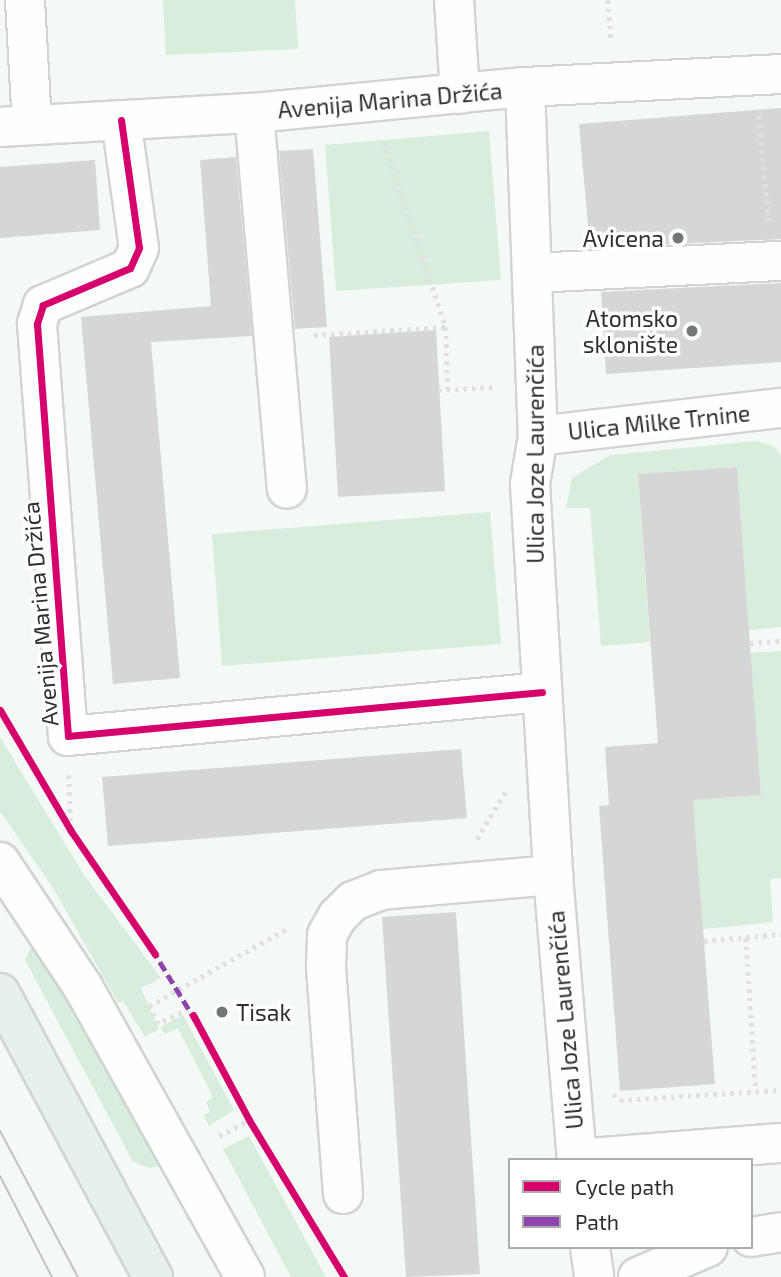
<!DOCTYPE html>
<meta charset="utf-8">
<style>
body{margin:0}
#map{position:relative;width:781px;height:1277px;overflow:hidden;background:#f4f9f5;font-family:"Exo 2",sans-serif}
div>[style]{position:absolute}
.green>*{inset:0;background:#d8eddd}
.building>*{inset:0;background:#d6d6d6}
.path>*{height:4.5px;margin-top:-2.25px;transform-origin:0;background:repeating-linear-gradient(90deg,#dfe0df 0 3.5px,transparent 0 8.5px)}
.roads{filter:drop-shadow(2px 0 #d1d4d1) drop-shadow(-2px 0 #d1d4d1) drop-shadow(0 2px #d1d4d1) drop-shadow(0 -2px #d1d4d1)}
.minor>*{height:38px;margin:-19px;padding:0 19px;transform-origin:19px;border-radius:19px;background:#fdfefe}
.major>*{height:38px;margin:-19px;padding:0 19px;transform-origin:19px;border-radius:19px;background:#e7f1eb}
.tram>*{height:2px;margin:-1px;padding:0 1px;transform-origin:1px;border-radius:1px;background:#c0c1c0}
.quiet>*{height:5px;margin-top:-2.5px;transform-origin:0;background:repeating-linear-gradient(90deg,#8e44ad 0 10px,transparent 0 15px)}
.cycleway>*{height:7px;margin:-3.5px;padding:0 3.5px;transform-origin:3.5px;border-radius:3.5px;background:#d6006c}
.dots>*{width:19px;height:19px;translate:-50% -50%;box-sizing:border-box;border:4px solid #fff;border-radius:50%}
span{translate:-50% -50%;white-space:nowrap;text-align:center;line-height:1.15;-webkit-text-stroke:7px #fff;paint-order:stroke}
.street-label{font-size:23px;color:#2d312e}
.poi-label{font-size:23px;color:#2d312e}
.right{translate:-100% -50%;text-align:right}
.left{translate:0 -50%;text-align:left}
.legend{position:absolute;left:508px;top:1158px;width:245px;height:91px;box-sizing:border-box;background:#fff;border:2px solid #abadab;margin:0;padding:9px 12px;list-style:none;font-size:21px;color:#2d312e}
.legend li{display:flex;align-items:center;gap:14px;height:35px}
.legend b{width:35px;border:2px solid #abadab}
</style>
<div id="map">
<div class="green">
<div style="clip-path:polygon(163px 0,295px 0,298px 49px,166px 55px)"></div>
<div style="clip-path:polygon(489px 131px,501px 280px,336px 291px,325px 145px)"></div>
<div style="clip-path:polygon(758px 441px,775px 447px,781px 456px,781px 627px,749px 630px,737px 467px,638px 474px,650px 642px,601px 646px,590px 508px,566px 508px,572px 478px,610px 455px)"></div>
<div style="clip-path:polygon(490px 512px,501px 644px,222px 666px,212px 534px)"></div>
<div style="clip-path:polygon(781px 651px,781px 878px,770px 879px,773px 922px,703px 929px,693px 800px,761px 795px,750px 653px)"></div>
<div style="clip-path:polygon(0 737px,84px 875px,161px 978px,141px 988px,159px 1029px,145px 1037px,123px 1001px,118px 1003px,53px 888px,0 811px)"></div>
<div style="clip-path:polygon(31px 947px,42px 952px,161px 1166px,149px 1168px,133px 1162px,25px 960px)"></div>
<div style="clip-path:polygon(183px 1015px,234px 1110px,209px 1126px,203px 1115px,210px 1112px,206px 1102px,213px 1097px,208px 1087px,178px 1028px,164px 1034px,161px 1027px)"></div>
<div style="clip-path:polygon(249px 1136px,326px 1277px,291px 1277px,223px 1149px)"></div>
</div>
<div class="building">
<div style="clip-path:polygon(781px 108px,781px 239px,590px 248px,579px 124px)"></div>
<div style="clip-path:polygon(313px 149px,327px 327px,295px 329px,279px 151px)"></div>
<div style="clip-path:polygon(236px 157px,252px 336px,151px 342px,180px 678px,113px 684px,81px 317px,211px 306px,200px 160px)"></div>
<div style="clip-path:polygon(95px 160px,100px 230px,0 238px,0 167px)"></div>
<div style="clip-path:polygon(781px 283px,781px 362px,606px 374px,601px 292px)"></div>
<div style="clip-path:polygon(436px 330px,445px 491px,338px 497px,329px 337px)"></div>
<div style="clip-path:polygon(737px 467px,761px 795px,693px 800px,715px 1084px,620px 1091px,599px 806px,609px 805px,605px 747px,658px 743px,638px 474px)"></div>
<div style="clip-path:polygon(461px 749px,467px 818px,108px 846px,102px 777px)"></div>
<div style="clip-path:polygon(456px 912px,480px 1274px,406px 1277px,382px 917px)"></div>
</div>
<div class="path">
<div style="left:608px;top:0;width:40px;rotate:85.7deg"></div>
<div style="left:759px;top:116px;width:106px;rotate:84.6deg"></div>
<div style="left:384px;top:142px;width:195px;rotate:71.5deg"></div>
<div style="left:314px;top:335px;width:132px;rotate:-3.5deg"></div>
<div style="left:446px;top:327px;width:62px;rotate:88.2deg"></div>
<div style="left:438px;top:390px;width:56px;rotate:-3.1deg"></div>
<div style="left:750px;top:643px;width:31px;rotate:-4deg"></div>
<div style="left:69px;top:775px;width:56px;rotate:88deg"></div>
<div style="left:477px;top:839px;width:55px;rotate:-59.2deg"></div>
<div style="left:746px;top:938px;width:154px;rotate:86.3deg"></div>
<div style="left:704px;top:941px;width:77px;rotate:-5.2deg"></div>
<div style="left:189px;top:1009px;width:34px;rotate:154deg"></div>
<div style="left:158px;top:1024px;width:20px;rotate:-117deg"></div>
<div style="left:149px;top:1006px;width:158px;rotate:-29.2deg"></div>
<div style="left:613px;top:1094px;width:9px;rotate:41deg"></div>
<div style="left:620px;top:1100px;width:161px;rotate:-3.6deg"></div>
<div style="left:219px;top:1136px;width:34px;rotate:-28deg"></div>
</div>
<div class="roads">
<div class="minor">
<div style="left:25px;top:0;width:124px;rotate:86.8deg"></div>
<div style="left:454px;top:0;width:94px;rotate:86.3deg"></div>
<div style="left:525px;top:87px;width:349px;rotate:87.9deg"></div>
<div style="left:538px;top:436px;width:49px;rotate:99.5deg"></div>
<div style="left:530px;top:484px;width:392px;rotate:86.6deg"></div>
<div style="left:553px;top:875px;width:286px;rotate:85.2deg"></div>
<div style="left:254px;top:113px;width:377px;rotate:85deg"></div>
<div style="left:121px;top:120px;width:129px;rotate:82deg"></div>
<div style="left:139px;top:248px;width:22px;rotate:114deg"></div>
<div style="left:130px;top:268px;width:95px;rotate:157deg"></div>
<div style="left:43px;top:305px;width:20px;rotate:108deg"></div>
<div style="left:37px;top:324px;width:413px;rotate:85.7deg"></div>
<div style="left:68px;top:736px;width:476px;rotate:-5.3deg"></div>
<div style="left:0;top:127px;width:254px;rotate:-3.2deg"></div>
<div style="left:254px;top:113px;width:272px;rotate:-5.5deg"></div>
<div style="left:525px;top:87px;width:256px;rotate:-2.9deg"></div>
<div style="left:532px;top:273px;width:249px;rotate:-2.8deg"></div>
<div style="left:538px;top:436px;width:245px;rotate:-6.6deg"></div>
<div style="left:0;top:862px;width:150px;rotate:56.4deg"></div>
<div style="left:83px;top:987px;width:332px;rotate:60.8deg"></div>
<div style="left:577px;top:1159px;width:205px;rotate:-4.5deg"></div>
<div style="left:343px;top:1194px;width:229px;rotate:-94.3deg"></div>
<div style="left:326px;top:966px;width:31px;rotate:-88deg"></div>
<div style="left:327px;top:935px;width:21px;rotate:-61deg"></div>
<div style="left:337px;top:917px;width:23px;rotate:-45deg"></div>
<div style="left:353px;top:901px;width:30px;rotate:-21deg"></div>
<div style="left:381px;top:890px;width:173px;rotate:-5deg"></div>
<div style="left:751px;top:1237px;width:30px;rotate:-9deg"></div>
<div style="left:590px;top:1247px;width:30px;rotate:82deg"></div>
<div style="left:638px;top:1277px;width:76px;rotate:-23.2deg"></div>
</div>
<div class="major">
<div style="left:0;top:993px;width:323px;rotate:61.7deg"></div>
</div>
</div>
<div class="tram">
<div style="left:0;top:1131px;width:166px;rotate:61.9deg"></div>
<div style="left:0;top:1176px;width:114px;rotate:62.8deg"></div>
</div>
<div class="quiet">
<div style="left:152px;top:949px;width:84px;rotate:58.6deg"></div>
</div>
<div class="cycleway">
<div style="left:121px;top:120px;width:129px;rotate:82deg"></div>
<div style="left:139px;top:248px;width:22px;rotate:114deg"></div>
<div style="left:130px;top:268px;width:95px;rotate:157deg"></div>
<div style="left:43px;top:305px;width:20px;rotate:108deg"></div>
<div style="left:37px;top:324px;width:413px;rotate:85.7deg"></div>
<div style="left:68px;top:736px;width:476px;rotate:-5.3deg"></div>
<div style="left:0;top:710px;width:140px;rotate:59.6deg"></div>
<div style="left:71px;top:831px;width:149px;rotate:55.7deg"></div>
<div style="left:193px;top:1015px;width:119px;rotate:61.9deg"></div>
<div style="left:249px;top:1120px;width:184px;rotate:58.8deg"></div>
</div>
<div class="dots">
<div style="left:678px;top:238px;background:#737774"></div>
<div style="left:692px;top:331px;background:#737774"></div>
<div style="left:222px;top:1012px;background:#737774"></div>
</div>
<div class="street-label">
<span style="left:390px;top:100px;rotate:-5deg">Avenija Marina Držića</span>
<span style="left:659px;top:422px;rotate:-6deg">Ulica Milke Trnine</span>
<span style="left:535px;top:454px;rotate:-90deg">Ulica Joze Laurenčića</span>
<span style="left:40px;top:614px;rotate:-95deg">Avenija Marina Držića</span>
<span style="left:565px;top:1020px;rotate:-95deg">Ulica Joze Laurenčića</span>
</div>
<div class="poi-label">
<span class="right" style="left:664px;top:238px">Avicena</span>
<span class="right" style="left:678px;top:331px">Atomsko<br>sklonište</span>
<span class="left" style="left:236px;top:1012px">Tisak</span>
</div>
<ul class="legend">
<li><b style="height:9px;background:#d6006c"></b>Cycle path</li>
<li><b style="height:9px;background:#8e44ad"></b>Path</li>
</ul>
</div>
